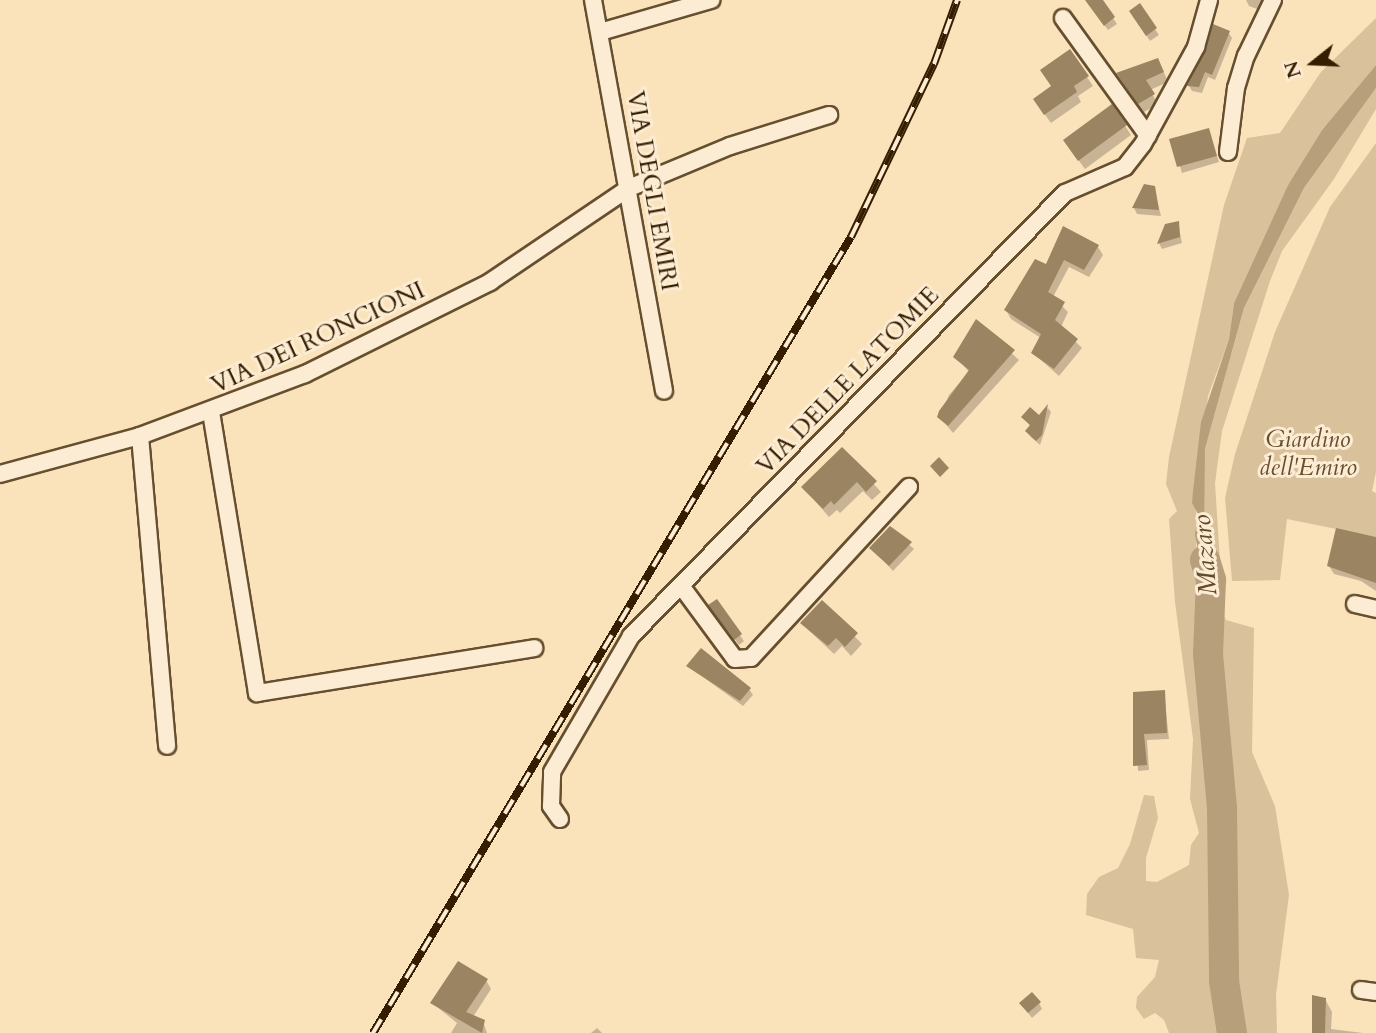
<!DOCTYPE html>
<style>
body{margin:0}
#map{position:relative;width:1376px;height:1033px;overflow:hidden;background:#fae2bb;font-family:Cardo,serif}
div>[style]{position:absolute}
.green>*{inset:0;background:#d9c19b}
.water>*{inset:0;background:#b79f7b}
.shadow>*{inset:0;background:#0003}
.river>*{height:30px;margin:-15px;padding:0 15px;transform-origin:15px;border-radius:15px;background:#b79f7b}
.building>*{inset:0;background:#9b8461}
.roads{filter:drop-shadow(2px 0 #664f2f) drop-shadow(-2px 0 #664f2f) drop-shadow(0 2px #664f2f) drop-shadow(0 -2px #664f2f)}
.street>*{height:16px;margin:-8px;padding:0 8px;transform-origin:8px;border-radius:8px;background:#fcecd3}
.rail>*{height:8px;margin-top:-4px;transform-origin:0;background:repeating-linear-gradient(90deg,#fcecd3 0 16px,#351e00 0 32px);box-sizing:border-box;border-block:2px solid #351e00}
span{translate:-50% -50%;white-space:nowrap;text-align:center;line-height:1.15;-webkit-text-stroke:6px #fcecd3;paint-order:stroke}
.street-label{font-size:24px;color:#351e00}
.park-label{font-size:24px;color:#664f2e;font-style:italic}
.water-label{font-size:26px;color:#624b2b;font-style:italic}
.north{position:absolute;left:1278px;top:28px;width:70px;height:70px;-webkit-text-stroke:5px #fcecd3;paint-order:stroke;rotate:252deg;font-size:19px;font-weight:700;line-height:28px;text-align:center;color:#351e00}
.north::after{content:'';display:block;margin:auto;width:24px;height:32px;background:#351e00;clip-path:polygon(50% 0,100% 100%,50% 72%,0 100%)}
</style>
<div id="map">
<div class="green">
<div style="clip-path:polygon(1376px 18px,1376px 65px,1322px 130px,1288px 185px,1234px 303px,1229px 339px,1208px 396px,1196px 509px,1196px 545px,1208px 598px,1212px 568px,1204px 537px,1202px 490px,1205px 449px,1244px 308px,1304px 188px,1376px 88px,1376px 109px,1334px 179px,1282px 251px,1270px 281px,1222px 431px,1215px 483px,1222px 592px,1218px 604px,1226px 620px,1254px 628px,1252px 752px,1275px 806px,1289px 895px,1276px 995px,1277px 1033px,1169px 1033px,1164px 1020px,1155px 1013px,1144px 1019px,1136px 1008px,1137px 997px,1155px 977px,1159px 960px,1136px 958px,1133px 929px,1086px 915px,1087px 894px,1099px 877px,1118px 868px,1130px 844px,1144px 795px,1154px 796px,1158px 818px,1146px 858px,1146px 881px,1157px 882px,1189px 865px,1191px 845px,1199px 833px,1190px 799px,1193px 739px,1175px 602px,1169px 519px,1177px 511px,1166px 484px,1169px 457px,1224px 205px,1247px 138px,1280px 133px,1321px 72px)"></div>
<div style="clip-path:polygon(1376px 143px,1376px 472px,1372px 491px,1376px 493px,1376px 537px,1287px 519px,1280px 580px,1232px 581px,1225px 498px,1235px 454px,1275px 332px,1330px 207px)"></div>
</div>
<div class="water">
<div style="clip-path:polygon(1376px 65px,1376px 88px,1304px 188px,1244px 308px,1205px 449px,1204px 537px,1214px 580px,1208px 600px,1195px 535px,1198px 514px,1192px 503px,1193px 491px,1201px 422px,1229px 339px,1234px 303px,1288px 185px,1322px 130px)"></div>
</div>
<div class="shadow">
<div style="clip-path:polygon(1091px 0,1101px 0,1117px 24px,1108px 30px,1092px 8px)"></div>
<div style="clip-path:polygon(1246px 0,1270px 0,1265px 12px,1249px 6px)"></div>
<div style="clip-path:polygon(1139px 6px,1159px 35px,1150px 41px,1134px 17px)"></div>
<div style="clip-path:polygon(1228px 32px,1232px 38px,1215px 80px,1208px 77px,1202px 93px,1192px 91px,1189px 86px)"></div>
<div style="clip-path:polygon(1163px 70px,1168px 82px,1150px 90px,1158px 104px,1144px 112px,1123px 83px)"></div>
<div style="clip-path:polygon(1087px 77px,1093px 86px,1078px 96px,1081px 102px,1051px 123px,1041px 109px,1053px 87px)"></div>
<div style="clip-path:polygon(1112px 106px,1131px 135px,1085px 169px,1071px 150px)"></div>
<div style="clip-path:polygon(1208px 130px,1219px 162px,1182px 173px,1172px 140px)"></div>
<div style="clip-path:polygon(1154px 188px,1161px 216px,1137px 214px,1134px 208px)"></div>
<div style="clip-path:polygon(1178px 223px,1182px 243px,1162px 249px,1159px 243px)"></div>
<div style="clip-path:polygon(1064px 229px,1098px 247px,1103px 255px,1089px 277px,1069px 267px,1053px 297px,1068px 312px,1061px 327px,1082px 348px,1059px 376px,1033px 353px,1041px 338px,1011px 319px,1006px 310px,1047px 267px)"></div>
<div style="clip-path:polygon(977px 322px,1019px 360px,953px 433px,940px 417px,949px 395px,969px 372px,956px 357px)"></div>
<div style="clip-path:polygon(1048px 408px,1051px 412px,1040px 445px,1031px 437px,1027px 432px,1031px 427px,1023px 417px,1039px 418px)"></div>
<div style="clip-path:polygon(842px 449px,881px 492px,872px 500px,863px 491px,840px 513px,837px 510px,829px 517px,803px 487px)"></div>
<div style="clip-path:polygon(890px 528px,914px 549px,893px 571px,872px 548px)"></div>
<div style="clip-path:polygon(1376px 539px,1376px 591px,1361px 581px,1334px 574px,1329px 566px)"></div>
<div style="clip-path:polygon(716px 601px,744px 641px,739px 645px,714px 611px)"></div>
<div style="clip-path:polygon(822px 602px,862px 644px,851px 656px,842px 646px,834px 654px,802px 624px)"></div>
<div style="clip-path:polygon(688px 666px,749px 689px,753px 695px,743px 706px)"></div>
<div style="clip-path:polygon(1164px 692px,1169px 739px,1147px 740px,1149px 770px,1138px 771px,1135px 694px)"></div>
<div style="clip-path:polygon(486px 980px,491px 989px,473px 1017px,483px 1021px,487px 1033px,451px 1033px,457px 1023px,432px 1003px)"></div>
<div style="clip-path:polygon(1325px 999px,1332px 1012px,1331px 1029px,1363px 1033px,1314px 1033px)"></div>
<div style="clip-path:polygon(1039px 1003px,1042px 1009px,1032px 1018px,1025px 1009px)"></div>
<div style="clip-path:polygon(597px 1028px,602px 1033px,591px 1033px)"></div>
</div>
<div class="river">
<div style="left:1205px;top:560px;width:21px;rotate:73deg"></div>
<div style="left:1211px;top:580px;width:74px;rotate:92.3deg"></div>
<div style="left:1208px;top:654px;width:155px;rotate:84.8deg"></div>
<div style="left:1222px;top:808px;width:173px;rotate:89.3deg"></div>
<div style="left:1224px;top:981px;width:53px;rotate:81.3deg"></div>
</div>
<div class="building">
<div style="clip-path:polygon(1085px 0,1103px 0,1115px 17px,1104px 26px)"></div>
<div style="clip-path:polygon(1140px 3px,1157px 28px,1146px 36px,1129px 11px)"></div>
<div style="clip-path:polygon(1213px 24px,1230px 31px,1219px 58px,1212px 75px,1205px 72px,1199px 87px,1187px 86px,1205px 52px)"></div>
<div style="clip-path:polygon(1070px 49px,1089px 76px,1074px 86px,1077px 92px,1044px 115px,1033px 99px,1051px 86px,1040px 70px)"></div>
<div style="clip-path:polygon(1158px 58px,1164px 72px,1146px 80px,1155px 94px,1138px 104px,1116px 73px)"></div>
<div style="clip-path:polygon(1112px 104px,1127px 125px,1078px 161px,1063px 140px)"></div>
<div style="clip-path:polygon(1209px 128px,1217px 156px,1177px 167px,1169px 139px)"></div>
<div style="clip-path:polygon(1144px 184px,1155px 186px,1159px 210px,1132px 208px)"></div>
<div style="clip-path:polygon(1179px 221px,1180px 237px,1157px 244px,1165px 224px)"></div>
<div style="clip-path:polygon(1063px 226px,1099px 245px,1084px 270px,1064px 260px,1048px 292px,1065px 302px,1055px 320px,1078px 339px,1054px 369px,1031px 353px,1041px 334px,1004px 310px,1035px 259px,1046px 264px)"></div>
<div style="clip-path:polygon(976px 319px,1015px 350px,948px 426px,937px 417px,939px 411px,969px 370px,953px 357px)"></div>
<div style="clip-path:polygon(1048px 404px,1042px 435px,1036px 441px,1025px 431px,1030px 425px,1021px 417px,1030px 407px,1039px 415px)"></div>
<div style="clip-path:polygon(842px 447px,877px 481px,866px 492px,857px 482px,834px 505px,831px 501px,823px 509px,801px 487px)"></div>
<div style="clip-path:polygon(939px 457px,949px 468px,940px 477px,930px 466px)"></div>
<div style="clip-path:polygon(890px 526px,912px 542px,889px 566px,869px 548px)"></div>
<div style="clip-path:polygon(1336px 528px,1376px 537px,1376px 583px,1327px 566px)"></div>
<div style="clip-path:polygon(717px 599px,742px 634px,734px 640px,708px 605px)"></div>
<div style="clip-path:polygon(822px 600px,858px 633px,845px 647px,836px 638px,828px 646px,800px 623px)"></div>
<div style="clip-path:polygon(701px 648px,751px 688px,740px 701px,686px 666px)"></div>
<div style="clip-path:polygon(1165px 690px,1167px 733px,1144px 734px,1147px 765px,1133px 766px,1133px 692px)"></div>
<div style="clip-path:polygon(458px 961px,488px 979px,466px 1012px,485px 1020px,482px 1033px,430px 1003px)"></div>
<div style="clip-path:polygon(1032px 992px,1041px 1002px,1028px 1013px,1019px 1003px)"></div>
<div style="clip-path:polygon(1312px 995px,1326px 998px,1325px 1033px,1312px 1033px)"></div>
</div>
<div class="roads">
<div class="street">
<div style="left:593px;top:0;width:397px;rotate:79.7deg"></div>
<div style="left:1063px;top:18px;width:145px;rotate:54.2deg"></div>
<div style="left:600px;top:32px;width:116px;rotate:-16.1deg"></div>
<div style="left:1228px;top:152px;width:64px;rotate:-82.9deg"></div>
<div style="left:1236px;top:88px;width:34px;rotate:-73deg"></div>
<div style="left:1246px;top:56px;width:62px;rotate:-64.3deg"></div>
<div style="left:211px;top:412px;width:285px;rotate:80.7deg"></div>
<div style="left:257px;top:693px;width:281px;rotate:-9.2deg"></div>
<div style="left:140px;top:436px;width:311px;rotate:85deg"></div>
<div style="left:0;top:474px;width:145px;rotate:-15.2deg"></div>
<div style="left:140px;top:436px;width:176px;rotate:-20.6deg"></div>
<div style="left:305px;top:374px;width:207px;rotate:-26.4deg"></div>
<div style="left:490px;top:282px;width:168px;rotate:-34.1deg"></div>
<div style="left:629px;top:188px;width:109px;rotate:-22.6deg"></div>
<div style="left:730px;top:146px;width:104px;rotate:-17.4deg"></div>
<div style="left:682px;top:587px;width:89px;rotate:53.6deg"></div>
<div style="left:735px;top:659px;width:16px;rotate:-4deg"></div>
<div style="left:751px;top:658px;width:233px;rotate:-47.3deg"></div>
<div style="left:1355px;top:604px;width:22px;rotate:13deg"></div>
<div style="left:560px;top:819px;width:16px;rotate:-125deg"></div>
<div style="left:551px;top:806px;width:34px;rotate:-88deg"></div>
<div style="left:552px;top:772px;width:157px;rotate:-59.8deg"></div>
<div style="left:631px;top:636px;width:620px;rotate:-45.59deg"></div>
<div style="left:1065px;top:193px;width:65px;rotate:-23.4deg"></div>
<div style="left:1125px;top:167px;width:29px;rotate:-52deg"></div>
<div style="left:1143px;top:144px;width:111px;rotate:-61.3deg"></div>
<div style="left:1196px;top:47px;width:49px;rotate:-74.5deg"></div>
<div style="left:1361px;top:990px;width:15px;rotate:8deg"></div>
</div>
</div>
<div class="rail">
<div style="left:373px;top:1033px;width:928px;rotate:-59.02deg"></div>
<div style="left:851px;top:237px;width:192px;rotate:-64.4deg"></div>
<div style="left:934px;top:64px;width:68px;rotate:-70.2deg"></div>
</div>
<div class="street-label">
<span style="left:652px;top:191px;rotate:80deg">VIA DEGLI EMIRI</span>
<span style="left:318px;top:338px;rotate:-25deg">VIA DEI RONCIONI</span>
<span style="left:848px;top:381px;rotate:-46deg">VIA DELLE LATOMIE</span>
</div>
<div class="park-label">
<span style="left:1308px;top:454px">Giardino<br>dell'Emiro</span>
</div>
<div class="water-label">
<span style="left:1205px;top:555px;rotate:-95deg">Mazaro</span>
</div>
<div class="north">N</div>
</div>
